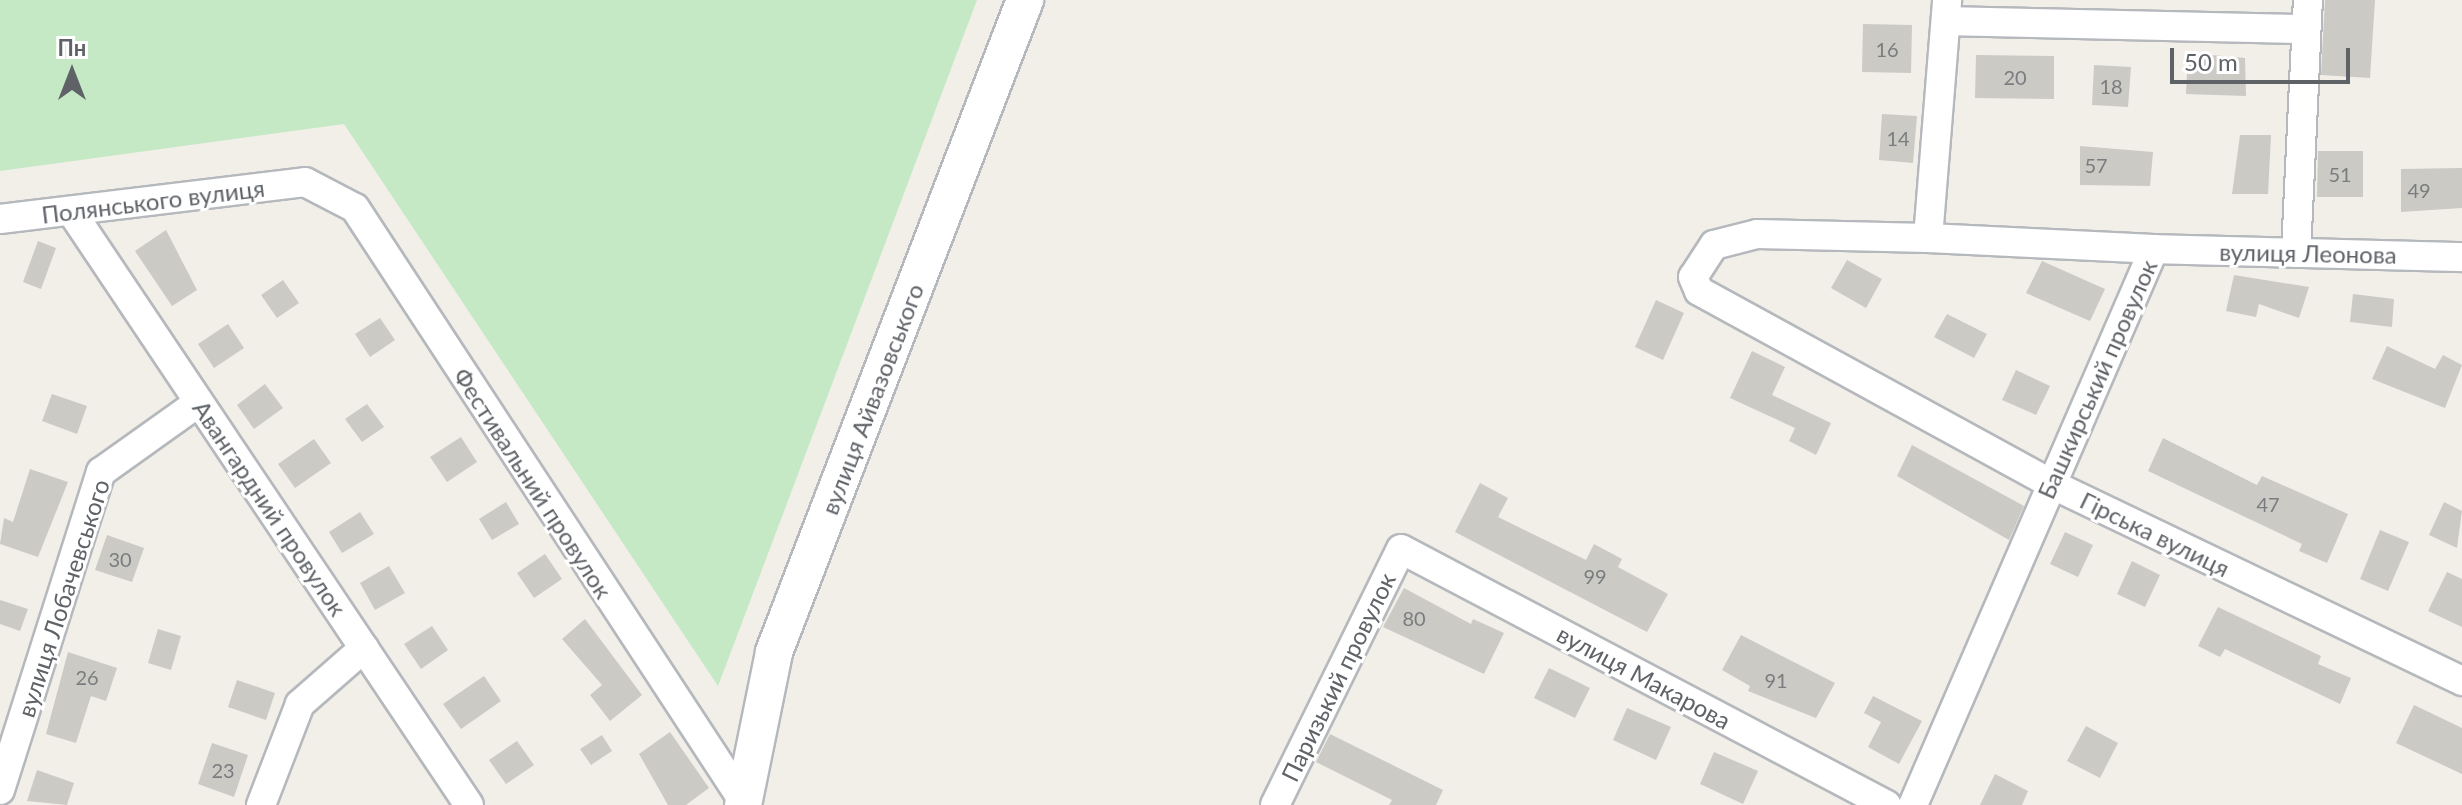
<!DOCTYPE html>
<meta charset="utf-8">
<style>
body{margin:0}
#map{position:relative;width:2462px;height:805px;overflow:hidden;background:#f1efe8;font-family:Lato,sans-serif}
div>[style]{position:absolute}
.green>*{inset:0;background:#c5e8c5}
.building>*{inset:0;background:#cccac5}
.roads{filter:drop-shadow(2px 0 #b5b8bc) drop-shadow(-2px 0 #b5b8bc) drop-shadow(0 2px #b5b8bc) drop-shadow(0 -2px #b5b8bc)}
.minor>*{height:28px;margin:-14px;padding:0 14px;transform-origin:14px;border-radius:14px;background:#fff}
.tertiary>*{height:36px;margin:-18px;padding:0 18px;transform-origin:18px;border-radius:18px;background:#fff}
span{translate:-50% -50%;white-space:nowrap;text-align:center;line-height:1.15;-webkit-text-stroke:6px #fff;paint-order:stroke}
.number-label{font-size:20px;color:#7a7d7f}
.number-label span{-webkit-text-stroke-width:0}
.street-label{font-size:24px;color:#5f6368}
.north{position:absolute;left:32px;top:32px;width:80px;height:80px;-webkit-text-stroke:6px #fff;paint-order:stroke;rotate:0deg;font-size:22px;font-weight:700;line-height:32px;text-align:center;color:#5f6368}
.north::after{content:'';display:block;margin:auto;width:28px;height:36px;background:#5f6368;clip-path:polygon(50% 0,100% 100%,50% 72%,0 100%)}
.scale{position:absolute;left:2170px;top:48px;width:180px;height:36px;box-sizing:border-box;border:4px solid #5f6368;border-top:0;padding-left:10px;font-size:24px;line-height:28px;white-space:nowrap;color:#5f6368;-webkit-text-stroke:6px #fff;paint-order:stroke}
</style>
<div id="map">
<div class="green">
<div style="clip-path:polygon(0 0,977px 0,718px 686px,344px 124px,0 171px)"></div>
</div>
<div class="building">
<div style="clip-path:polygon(2325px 0,2375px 0,2370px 78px,2321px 75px)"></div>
<div style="clip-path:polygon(1863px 24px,1912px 25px,1911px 73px,1862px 72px)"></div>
<div style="clip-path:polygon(2188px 53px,2245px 58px,2246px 96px,2186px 94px)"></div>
<div style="clip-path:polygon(1976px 55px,2054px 56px,2054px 99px,1975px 98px)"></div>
<div style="clip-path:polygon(2094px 65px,2131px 67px,2128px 107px,2092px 105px)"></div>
<div style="clip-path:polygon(1882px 114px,1917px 116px,1913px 163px,1879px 160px)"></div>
<div style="clip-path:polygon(2240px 135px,2271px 135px,2268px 194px,2232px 194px)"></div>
<div style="clip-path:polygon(2080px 146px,2153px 152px,2150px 186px,2080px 185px)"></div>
<div style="clip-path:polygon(2318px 151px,2363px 151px,2363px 197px,2317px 197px)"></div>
<div style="clip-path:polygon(2462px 168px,2462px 208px,2401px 212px,2401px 169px)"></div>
<div style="clip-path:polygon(166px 230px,197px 290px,172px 306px,135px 251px)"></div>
<div style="clip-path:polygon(38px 241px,56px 248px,41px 289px,23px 282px)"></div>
<div style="clip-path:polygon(1847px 260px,1882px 279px,1866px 308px,1831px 288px)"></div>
<div style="clip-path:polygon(2042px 261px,2105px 289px,2090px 321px,2026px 293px)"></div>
<div style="clip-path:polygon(2234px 275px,2309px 287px,2299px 318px,2259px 304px,2256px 317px,2226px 311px)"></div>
<div style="clip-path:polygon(283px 280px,299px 303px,277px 318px,261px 295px)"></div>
<div style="clip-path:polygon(2353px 294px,2394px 299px,2392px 327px,2350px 322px)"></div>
<div style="clip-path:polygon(1656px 300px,1684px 313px,1663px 360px,1635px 347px)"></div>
<div style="clip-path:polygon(1947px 314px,1987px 334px,1974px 358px,1934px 337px)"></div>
<div style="clip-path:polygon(380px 318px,395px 340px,370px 357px,355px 334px)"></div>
<div style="clip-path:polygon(228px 324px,244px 348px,214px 368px,198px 344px)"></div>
<div style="clip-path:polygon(2387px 346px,2435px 369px,2443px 355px,2462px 365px,2445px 408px,2372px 379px)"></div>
<div style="clip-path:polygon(1752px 351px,1785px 367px,1772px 395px,1831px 423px,1816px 455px,1789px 441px,1795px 428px,1730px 398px)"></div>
<div style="clip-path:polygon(2016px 370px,2050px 386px,2036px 415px,2002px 400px)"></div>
<div style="clip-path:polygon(265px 384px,283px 408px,254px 429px,237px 405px)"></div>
<div style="clip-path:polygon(52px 394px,87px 406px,77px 434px,42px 421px)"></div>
<div style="clip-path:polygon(367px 404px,384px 427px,362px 442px,345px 419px)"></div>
<div style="clip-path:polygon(461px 437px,477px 462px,447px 482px,430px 457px)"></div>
<div style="clip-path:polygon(2163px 438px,2257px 485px,2262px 476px,2348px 514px,2327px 563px,2299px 551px,2302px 544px,2148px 471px)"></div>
<div style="clip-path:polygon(314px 439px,331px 463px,295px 488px,278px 464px)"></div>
<div style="clip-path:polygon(1912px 445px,2024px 506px,2009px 540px,1897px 476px)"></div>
<div style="clip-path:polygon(30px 469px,68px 482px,38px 557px,0 544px,4px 518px,13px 522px)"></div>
<div style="clip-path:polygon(1480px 483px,1508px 498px,1498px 517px,1586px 560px,1594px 544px,1622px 559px,1618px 567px,1668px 594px,1647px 632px,1455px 532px)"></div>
<div style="clip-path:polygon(506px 502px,519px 524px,492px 540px,479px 519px)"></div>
<div style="clip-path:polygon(2444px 502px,2462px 511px,2457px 548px,2429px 535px)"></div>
<div style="clip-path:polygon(360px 512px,374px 534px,342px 553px,329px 532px)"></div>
<div style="clip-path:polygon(2380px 530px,2409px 542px,2388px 591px,2360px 579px)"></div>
<div style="clip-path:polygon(2065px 532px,2093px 545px,2078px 577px,2050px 564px)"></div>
<div style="clip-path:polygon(107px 535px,144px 548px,132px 582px,95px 570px)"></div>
<div style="clip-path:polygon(545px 554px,562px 579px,534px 598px,517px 573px)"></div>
<div style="clip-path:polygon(2132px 561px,2160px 575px,2145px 607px,2117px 594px)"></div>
<div style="clip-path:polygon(389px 566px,405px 593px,375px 610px,360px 583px)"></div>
<div style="clip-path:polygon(2447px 572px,2462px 579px,2462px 627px,2428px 611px)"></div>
<div style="clip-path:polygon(1404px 588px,1471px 624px,1473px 619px,1504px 633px,1484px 674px,1383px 627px)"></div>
<div style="clip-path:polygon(0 600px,28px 609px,20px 631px,0 624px)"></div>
<div style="clip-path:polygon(2218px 607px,2321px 656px,2318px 664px,2351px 678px,2340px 704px,2225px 649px,2220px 657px,2198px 646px)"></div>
<div style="clip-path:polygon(585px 619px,642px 695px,610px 721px,590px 695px,602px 685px,562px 639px)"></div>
<div style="clip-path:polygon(432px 626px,448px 650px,421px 669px,404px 644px)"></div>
<div style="clip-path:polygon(158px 629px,181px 636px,171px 670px,148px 663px)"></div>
<div style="clip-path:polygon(1741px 635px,1835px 683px,1816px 718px,1748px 691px,1750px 686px,1722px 670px)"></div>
<div style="clip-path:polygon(68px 652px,117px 668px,106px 701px,91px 696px,76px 743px,46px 734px)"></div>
<div style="clip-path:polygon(1549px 668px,1590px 688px,1575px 718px,1534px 698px)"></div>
<div style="clip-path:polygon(484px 676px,501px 701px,461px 729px,443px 704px)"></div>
<div style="clip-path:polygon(237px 680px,275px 693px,266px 720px,228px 707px)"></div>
<div style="clip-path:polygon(1873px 696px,1922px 721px,1899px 764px,1868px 747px,1881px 722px,1864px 713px)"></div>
<div style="clip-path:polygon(2414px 705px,2462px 728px,2462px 774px,2396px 743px)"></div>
<div style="clip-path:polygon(1627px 708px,1671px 727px,1656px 760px,1613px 740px)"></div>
<div style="clip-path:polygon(2086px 726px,2118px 743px,2100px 778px,2067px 761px)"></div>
<div style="clip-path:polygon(670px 732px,709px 788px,686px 805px,668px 805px,639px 754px)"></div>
<div style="clip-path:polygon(1330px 734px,1443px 790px,1436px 805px,1389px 805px,1392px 800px,1316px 762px)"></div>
<div style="clip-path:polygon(602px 735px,612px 751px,591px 765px,580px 749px)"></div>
<div style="clip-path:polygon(517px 741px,534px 765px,506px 784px,489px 760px)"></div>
<div style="clip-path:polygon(212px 743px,248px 755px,234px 797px,198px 784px)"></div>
<div style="clip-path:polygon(1714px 752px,1758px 771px,1743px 804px,1700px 784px)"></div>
<div style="clip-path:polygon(37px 770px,74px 783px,67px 805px,27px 801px)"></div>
<div style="clip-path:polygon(1995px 774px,2028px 791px,2022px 805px,1980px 805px)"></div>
</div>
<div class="roads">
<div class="minor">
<div style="left:1947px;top:21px;width:359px;rotate:1.3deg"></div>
<div style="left:71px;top:211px;width:715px;rotate:56.18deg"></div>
<div style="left:0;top:219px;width:307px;rotate:-6.9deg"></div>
<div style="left:305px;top:182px;width:56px;rotate:27.5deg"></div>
<div style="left:355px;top:208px;width:710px;rotate:56.78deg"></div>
<div style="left:1928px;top:238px;width:171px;rotate:-178.7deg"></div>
<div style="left:1757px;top:234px;width:44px;rotate:165.7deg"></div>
<div style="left:1714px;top:245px;width:38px;rotate:123deg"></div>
<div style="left:1693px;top:277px;width:15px;rotate:67deg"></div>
<div style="left:1699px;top:291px;width:401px;rotate:28.7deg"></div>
<div style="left:2051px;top:484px;width:456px;rotate:25.6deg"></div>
<div style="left:2154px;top:249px;width:308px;rotate:1.5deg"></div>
<div style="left:2296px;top:253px;width:253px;rotate:-87.3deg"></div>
<div style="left:0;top:790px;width:334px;rotate:-72.4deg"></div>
<div style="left:101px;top:472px;width:120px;rotate:-35.5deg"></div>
<div style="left:261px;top:805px;width:108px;rotate:-68.9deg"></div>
<div style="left:300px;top:704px;width:85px;rotate:-41.2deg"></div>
<div style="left:1275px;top:805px;width:285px;rotate:-63.8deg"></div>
<div style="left:1401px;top:549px;width:549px;rotate:27.78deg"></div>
<div style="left:1913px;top:805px;width:606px;rotate:-66.57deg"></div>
<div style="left:2154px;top:249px;width:226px;rotate:-177.2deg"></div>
<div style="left:1928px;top:238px;width:239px;rotate:-85.4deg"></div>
</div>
<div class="tertiary">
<div style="left:743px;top:805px;width:156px;rotate:-78.5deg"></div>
<div style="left:774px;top:652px;width:699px;rotate:-68.94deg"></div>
</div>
</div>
<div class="number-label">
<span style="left:1887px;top:49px">16</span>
<span style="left:2015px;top:77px">20</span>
<span style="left:2111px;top:86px">18</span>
<span style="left:1898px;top:138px">14</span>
<span style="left:2096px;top:165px">57</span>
<span style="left:2340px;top:174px">51</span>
<span style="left:2419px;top:190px">49</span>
<span style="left:2268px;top:504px">47</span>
<span style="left:120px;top:559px">30</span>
<span style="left:1595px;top:576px">99</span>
<span style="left:1414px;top:618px">80</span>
<span style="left:87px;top:677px">26</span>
<span style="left:1776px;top:680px">91</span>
<span style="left:223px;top:770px">23</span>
</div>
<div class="street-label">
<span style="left:153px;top:201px;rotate:-7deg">Полянського вулиця</span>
<span style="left:2308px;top:253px;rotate:1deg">вулиця Леонова</span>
<span style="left:2097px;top:379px;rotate:-66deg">Башкирський провулок</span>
<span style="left:872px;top:399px;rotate:-69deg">вулиця Айвазовського</span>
<span style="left:533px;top:483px;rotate:57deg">Фестивальний провулок</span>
<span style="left:270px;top:508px;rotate:56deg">Авангардний провулок</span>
<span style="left:2155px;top:534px;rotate:26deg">Гірська вулиця</span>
<span style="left:63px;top:598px;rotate:-72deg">вулиця Лобачевського</span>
<span style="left:1338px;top:677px;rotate:-64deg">Паризький провулок</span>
<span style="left:1644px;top:677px;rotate:28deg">вулиця Макарова</span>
</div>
<div class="north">Пн</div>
<div class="scale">50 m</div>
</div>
